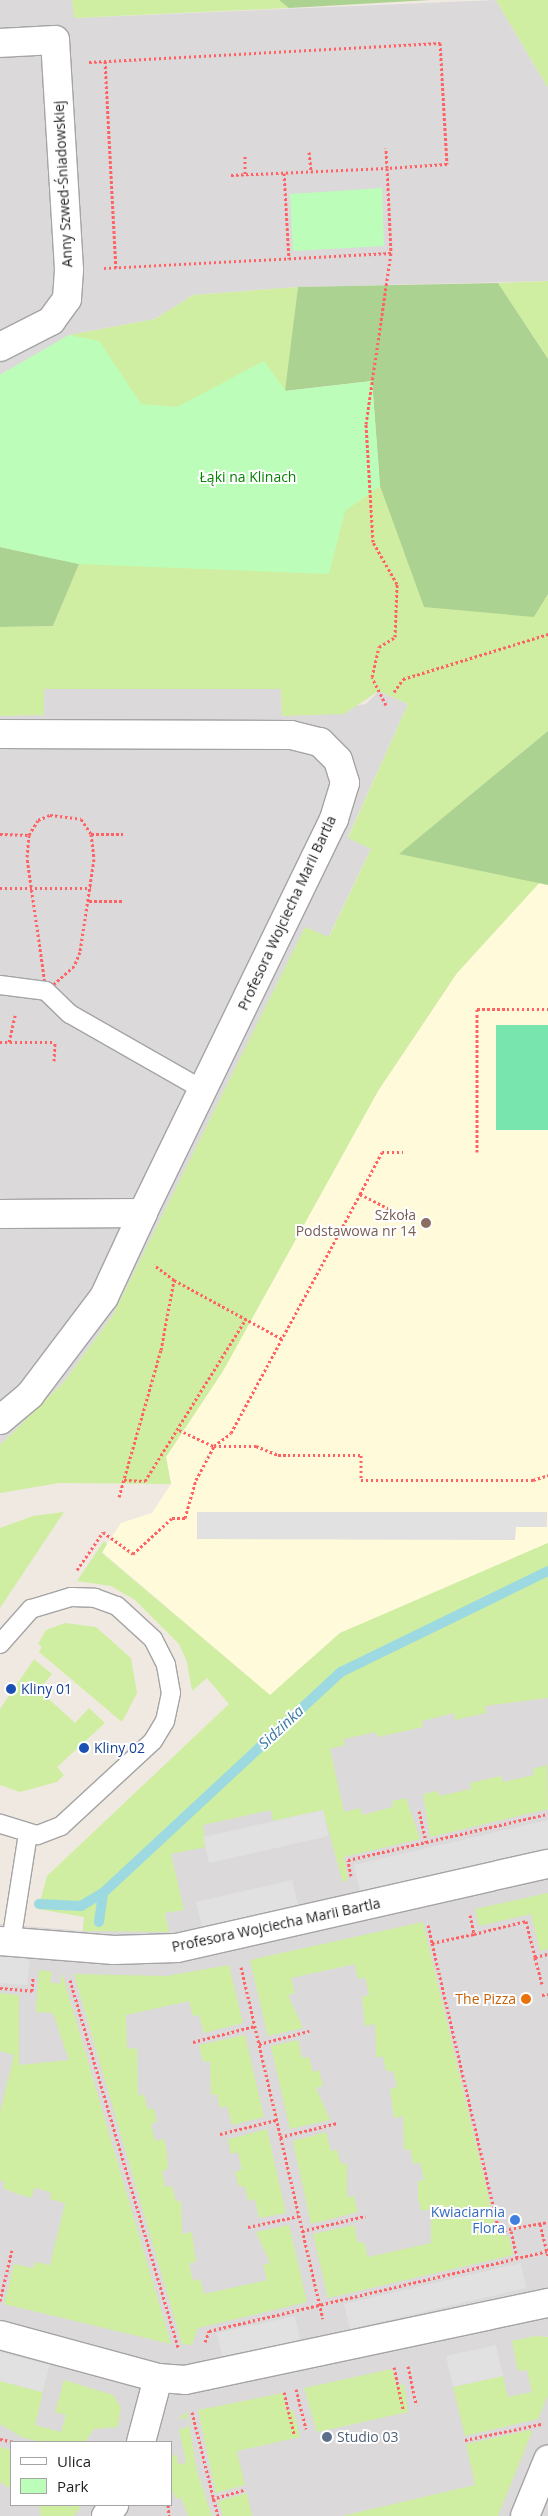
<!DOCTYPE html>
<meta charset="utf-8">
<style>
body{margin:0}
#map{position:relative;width:548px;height:2516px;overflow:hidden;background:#efe9e1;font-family:"Open Sans",sans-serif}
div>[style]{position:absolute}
.residential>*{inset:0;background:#dbd9d9}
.education>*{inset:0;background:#fffbda}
.grass>*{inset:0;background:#d0eea2}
.forest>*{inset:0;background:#acd292}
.park>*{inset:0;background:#bcfeb9}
.pitch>*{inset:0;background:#78e5ae}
.parking>*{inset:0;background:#e1e1e1}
.stream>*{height:10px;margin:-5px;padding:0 5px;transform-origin:5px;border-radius:5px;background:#9dd9e1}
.path>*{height:3px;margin-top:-1.5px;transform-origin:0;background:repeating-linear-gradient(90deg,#ff6264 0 2.5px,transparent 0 5px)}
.roads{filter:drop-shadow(1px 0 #a4a4a4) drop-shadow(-1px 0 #a4a4a4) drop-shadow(0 1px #a4a4a4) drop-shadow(0 -1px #a4a4a4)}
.service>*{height:18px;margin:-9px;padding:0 9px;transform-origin:9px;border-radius:9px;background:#fff}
.minor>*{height:28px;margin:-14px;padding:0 14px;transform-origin:14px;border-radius:14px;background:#fff}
.dots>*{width:14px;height:14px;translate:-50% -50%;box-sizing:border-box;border:2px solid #fff;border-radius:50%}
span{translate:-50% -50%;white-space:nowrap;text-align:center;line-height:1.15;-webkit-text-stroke:4px #fff;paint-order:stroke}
.street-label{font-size:14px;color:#1d1d1d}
.park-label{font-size:14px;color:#068302}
.education-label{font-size:14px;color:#785e54}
.right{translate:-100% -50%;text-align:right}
.transit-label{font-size:14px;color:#164399}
.left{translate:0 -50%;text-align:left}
.food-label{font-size:14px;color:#c56008}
.shop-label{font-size:14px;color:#366cbe}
.service-label{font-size:14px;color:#4e5e75}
.water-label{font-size:15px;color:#3c7ca4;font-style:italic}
.legend{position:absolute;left:10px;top:2441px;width:162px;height:65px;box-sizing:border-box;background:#fff;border:1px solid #a5a5a5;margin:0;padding:6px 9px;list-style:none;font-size:15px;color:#1d1d1d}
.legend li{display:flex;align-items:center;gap:10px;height:25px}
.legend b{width:25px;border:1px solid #a5a5a5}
</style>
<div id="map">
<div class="residential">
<div style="clip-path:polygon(0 0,72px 0,75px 18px,496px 0,548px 88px,548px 281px,298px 287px,193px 295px,155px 319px,69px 335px,0 375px)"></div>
<div style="clip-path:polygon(0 689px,281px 689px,282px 716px,366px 704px,379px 691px,408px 704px,348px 837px,371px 849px,328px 938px,305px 928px,113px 1315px,63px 1383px,0 1445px)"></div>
<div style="clip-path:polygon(evenodd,548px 1598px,548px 2516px,0 2516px,0 1924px,83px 1931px,84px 1917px,171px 1838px,548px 1598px,11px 2442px,171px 2442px,171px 2505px,11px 2505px,11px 2442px)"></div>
</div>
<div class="education">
<div style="clip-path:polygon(541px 881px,548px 885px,548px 1543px,340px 1633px,270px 1695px,102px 1552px,121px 1523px,152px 1513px,171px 1484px,166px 1457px,223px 1371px,378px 1091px,457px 973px)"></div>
</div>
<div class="grass">
<div style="clip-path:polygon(72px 0,279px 0,289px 8px,74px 18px)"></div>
<div style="clip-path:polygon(496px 0,548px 0,548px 88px)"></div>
<div style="clip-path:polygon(548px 281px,548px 359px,498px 283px)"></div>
<div style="clip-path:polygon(298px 287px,286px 390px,534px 617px,548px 594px,548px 731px,400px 854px,541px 881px,457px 973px,378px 1091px,223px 1371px,166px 1457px,171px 1484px,59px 1483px,0 1493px,0 1445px,63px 1383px,113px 1315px,305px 927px,329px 937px,371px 849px,348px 838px,408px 704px,379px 691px,344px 714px,282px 716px,281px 689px,44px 689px,44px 715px,0 716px,0 627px,53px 626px,79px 564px,0 547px,0 375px,69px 335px,155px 319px,193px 295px)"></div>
<div style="clip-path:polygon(64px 1512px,0 1608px,0 1528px,33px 1516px)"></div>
<div style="clip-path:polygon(104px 1541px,107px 1544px,102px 1553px,270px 1695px,340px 1633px,548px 1543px,548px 1698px,485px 1706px,486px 1713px,455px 1720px,454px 1713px,422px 1721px,423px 1727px,378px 1737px,376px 1732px,344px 1739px,345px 1745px,330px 1749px,344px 1812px,360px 1808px,362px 1815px,393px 1807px,392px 1801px,406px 1798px,420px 1839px,344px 1857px,348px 1878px,343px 1883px,323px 1810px,273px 1821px,271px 1810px,203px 1825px,206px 1847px,171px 1854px,184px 1910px,165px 1913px,169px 1932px,83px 1931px,84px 1917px,38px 1909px,47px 1876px,229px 1704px,207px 1678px,192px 1691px,187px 1662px,179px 1644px,135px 1600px,111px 1586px,77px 1581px)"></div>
<div style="clip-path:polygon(65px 1623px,96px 1627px,131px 1658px,137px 1693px,122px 1722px,39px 1652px,42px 1647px,38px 1644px,46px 1630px)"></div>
<div style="clip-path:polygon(34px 1659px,52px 1674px,39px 1690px,75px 1723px,89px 1708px,105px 1723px,57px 1767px,64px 1775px,57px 1782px,20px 1792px,0 1785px,0 1709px)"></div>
<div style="clip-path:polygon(547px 1765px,548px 1809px,430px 1837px,423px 1794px,438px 1791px,439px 1796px,471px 1789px,470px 1783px,501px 1776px,503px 1782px,534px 1775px,533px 1769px)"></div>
<div style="clip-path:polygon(548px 1893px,548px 1949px,540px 1951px,531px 1914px,479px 1926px,475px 1909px)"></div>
<div style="clip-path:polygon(423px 1922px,497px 2233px,509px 2237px,513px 2255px,328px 2298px,313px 2234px,354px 2225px,358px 2243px,364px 2242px,368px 2257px,431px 2243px,431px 2209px,421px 2211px,418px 2197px,418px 2181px,424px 2180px,420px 2163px,413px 2164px,410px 2149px,404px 2150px,403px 2116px,394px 2118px,390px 2089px,397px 2087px,393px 2071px,386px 2071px,383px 2056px,376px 2058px,375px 2024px,365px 2026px,362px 1997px,369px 1995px,365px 1977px,358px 1979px,355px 1964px,291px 1978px,295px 1993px,288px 1995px,303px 2028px,268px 2036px,250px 1960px)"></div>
<div style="clip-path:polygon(229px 1965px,243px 2023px,204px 2033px,199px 2015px,193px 2016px,189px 2001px,126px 2015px,127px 2049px,137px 2048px,138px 2096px,144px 2094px,148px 2110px,154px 2108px,157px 2122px,151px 2124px,155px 2141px,164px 2139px,167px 2153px,168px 2169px,162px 2171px,165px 2187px,172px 2186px,176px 2202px,181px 2200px,182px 2234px,192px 2232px,196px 2262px,189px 2263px,193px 2281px,200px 2279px,204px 2294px,267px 2280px,263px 2265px,270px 2263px,256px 2232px,289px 2225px,307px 2302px,198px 2328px,192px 2345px,182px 2344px,74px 1974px,166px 1976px)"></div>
<div style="clip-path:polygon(39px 1970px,52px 1972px,50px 1982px,60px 1984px,62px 1973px,171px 2344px,4px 2304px,14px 2264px,33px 2268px,35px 2262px,50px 2265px,65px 2203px,50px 2199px,51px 2192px,34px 2188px,32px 2198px,18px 2194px,3px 2188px,5px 2182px,0 2181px,0 2113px,14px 2055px,0 2051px,0 1993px,19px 1995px,19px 2065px,69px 2060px,53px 2013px,36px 2012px)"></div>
<div style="clip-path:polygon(245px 2035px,264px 2117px,232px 2125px,227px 2106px,220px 2108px,217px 2094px,211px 2095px,210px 2061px,203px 2062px,199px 2045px)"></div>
<div style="clip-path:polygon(298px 2040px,302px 2058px,309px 2057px,313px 2072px,319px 2070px,323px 2086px,316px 2088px,330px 2120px,290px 2129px,271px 2046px)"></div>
<div style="clip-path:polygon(267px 2129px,286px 2213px,259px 2218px,255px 2199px,248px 2201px,245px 2186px,239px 2187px,235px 2172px,242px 2170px,238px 2152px,231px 2154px,228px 2139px,222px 2141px)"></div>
<div style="clip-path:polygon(326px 2132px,331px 2151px,337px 2150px,341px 2164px,347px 2163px,347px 2197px,354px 2196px,358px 2212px,311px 2224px,293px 2141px)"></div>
<div style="clip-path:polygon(535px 2336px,548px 2337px,548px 2395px,538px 2419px,465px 2436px,453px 2387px,503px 2376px,508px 2397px,532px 2392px,527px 2370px,518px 2371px,512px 2341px)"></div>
<div style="clip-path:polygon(392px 2369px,397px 2386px,404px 2384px,408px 2412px,317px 2432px,304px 2388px)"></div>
<div style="clip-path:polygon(47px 2375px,35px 2425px,61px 2432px,66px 2415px,55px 2412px,64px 2380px,113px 2395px,121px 2407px,118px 2427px,94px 2429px,85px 2442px,43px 2442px,24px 2438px,0 2424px,0 2381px,42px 2392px)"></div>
<div style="clip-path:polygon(283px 2393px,287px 2411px,293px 2410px,300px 2437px,237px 2451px,245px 2485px,216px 2493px,198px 2410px)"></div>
<div style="clip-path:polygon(187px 2412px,197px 2471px,212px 2516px,188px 2516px,181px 2497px,176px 2499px,171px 2487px,171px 2456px,177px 2455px,178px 2464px,186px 2463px,179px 2430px,189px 2426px,186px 2417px,176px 2420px)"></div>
<div style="clip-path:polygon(529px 2430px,532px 2432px,498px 2516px,342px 2516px,475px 2485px,466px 2444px)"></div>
<div style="clip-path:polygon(0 2447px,11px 2450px,11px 2489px,0 2482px)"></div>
<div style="clip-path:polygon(247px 2493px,252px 2516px,223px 2516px,218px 2501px)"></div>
<div style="clip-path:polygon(39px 2505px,82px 2505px,74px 2516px,41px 2516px)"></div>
</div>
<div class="forest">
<div style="clip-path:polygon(279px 0,430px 0,289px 8px)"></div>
<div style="clip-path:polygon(498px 283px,548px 359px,548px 594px,534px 617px,424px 607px,380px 486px,372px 381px,285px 391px,298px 287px)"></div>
<div style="clip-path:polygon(0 547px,79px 564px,53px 626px,0 627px)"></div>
<div style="clip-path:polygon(548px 731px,548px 885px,399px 854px)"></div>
</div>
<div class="park">
<div style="clip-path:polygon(382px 188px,384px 246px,293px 251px,290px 194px)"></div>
<div style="clip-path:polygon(69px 335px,99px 341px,141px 404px,177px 407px,264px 361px,286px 391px,372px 381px,380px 486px,345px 511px,329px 574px,79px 564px,0 547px,0 375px)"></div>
</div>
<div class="pitch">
<div style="clip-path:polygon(496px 1025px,548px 1025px,548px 1130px,496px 1130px)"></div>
</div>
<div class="parking">
<div style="clip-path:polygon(197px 1512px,547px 1512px,547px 1527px,516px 1527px,515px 1540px,197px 1539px)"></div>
<div style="clip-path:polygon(323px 1810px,329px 1836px,209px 1863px,203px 1837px)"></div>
<div style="clip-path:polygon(548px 1820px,548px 1848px,360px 1891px,354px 1865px)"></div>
<div style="clip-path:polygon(292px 1880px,298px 1905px,202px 1927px,196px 1902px)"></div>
<div style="clip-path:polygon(0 1955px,30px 1958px,27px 1985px,0 1983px)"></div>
<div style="clip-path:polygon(521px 2263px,526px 2288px,350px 2329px,344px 2304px)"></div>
<div style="clip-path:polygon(295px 2316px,300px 2340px,222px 2356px,217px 2333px)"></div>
<div style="clip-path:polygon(496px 2345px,503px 2376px,453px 2387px,446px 2356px)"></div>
<div style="clip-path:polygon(0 2352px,50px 2365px,42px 2392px,0 2381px)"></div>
</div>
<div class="stream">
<div style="left:39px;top:1904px;width:42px;rotate:2.7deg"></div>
<div style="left:81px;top:1906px;width:26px;rotate:-31deg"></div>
<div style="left:103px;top:1893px;width:325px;rotate:-42.9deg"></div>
<div style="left:341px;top:1672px;width:230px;rotate:-26deg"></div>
<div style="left:99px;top:1922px;width:29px;rotate:-82deg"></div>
</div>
<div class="path">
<div style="left:105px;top:61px;width:207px;rotate:87deg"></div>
<div style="left:89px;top:62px;width:352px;rotate:-3.1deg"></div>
<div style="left:440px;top:43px;width:121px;rotate:86.7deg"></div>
<div style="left:447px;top:164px;width:60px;rotate:176.2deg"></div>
<div style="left:387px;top:168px;width:85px;rotate:87.3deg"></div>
<div style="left:391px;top:253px;width:289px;rotate:177deg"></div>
<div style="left:309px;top:152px;width:20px;rotate:84deg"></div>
<div style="left:245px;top:156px;width:18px;rotate:90deg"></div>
<div style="left:284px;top:173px;width:86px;rotate:86.7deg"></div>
<div style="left:231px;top:175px;width:156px;rotate:-2.6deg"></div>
<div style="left:387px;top:168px;width:20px;rotate:-93deg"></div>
<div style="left:394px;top:692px;width:16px;rotate:-55deg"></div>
<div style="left:403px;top:679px;width:152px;rotate:-17.2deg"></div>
<div style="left:386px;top:705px;width:31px;rotate:-117deg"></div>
<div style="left:372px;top:677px;width:31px;rotate:-77deg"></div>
<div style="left:379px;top:647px;width:19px;rotate:-32deg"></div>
<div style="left:395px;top:637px;width:53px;rotate:-87.8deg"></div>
<div style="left:397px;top:584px;width:48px;rotate:-119.7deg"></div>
<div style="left:373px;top:542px;width:118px;rotate:-93.4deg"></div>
<div style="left:366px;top:424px;width:173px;rotate:-81.7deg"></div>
<div style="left:50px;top:815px;width:31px;rotate:7deg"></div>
<div style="left:81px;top:819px;width:18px;rotate:56deg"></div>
<div style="left:91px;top:834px;width:25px;rotate:83deg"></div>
<div style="left:94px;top:859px;width:94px;rotate:98.6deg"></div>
<div style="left:80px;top:952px;width:15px;rotate:113deg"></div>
<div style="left:74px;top:966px;width:38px;rotate:138deg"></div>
<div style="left:46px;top:991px;width:135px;rotate:-98.1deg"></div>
<div style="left:27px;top:857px;width:22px;rotate:-85deg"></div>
<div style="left:29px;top:835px;width:17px;rotate:-59deg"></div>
<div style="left:38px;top:820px;width:13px;rotate:-23deg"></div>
<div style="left:0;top:834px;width:29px;rotate:2deg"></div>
<div style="left:91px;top:834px;width:32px"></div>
<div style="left:0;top:888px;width:91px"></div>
<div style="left:89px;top:901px;width:33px"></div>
<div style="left:0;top:1042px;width:55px"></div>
<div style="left:9px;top:1042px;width:28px;rotate:-77deg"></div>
<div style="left:54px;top:1061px;width:19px;rotate:-87deg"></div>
<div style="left:477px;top:1152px;width:143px;rotate:-90deg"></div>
<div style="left:477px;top:1009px;width:71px"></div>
<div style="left:360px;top:1194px;width:47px;rotate:-62.4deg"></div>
<div style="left:382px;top:1152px;width:21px"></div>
<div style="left:174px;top:1280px;width:123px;rotate:28.6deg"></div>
<div style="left:179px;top:1430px;width:38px;rotate:25deg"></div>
<div style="left:214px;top:1446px;width:42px"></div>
<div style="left:256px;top:1446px;width:24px;rotate:22deg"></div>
<div style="left:278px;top:1455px;width:83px"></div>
<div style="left:361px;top:1455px;width:25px;rotate:90deg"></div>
<div style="left:361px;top:1480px;width:172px"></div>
<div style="left:533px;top:1480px;width:16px;rotate:-18deg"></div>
<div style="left:124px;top:1480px;width:21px;rotate:3deg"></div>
<div style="left:145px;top:1481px;width:191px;rotate:-58.1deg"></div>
<div style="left:119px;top:1497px;width:153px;rotate:-74.1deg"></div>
<div style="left:161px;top:1350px;width:71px;rotate:-79.5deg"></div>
<div style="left:174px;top:1280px;width:25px;rotate:-143deg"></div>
<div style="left:77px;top:1570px;width:46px;rotate:-55.6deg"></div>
<div style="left:103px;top:1532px;width:37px;rotate:36deg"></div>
<div style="left:133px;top:1554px;width:53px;rotate:-42.7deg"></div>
<div style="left:172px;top:1518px;width:13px"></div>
<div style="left:185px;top:1518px;width:40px;rotate:-74deg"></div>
<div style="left:196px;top:1480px;width:38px;rotate:-62deg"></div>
<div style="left:214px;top:1446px;width:21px;rotate:-37deg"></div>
<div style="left:231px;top:1433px;width:272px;rotate:-61.6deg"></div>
<div style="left:360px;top:1194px;width:36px;rotate:27deg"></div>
<div style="left:419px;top:1811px;width:32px;rotate:77deg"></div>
<div style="left:351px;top:1876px;width:16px;rotate:-101deg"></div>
<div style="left:348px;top:1860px;width:205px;rotate:-13deg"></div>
<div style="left:470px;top:1915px;width:19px;rotate:78deg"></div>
<div style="left:474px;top:1934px;width:54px;rotate:-14deg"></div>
<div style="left:526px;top:1921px;width:37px;rotate:76deg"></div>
<div style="left:428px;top:1925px;width:18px;rotate:77deg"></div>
<div style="left:432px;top:1943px;width:43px;rotate:-12.1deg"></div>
<div style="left:432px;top:1943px;width:296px;rotate:76.9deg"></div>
<div style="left:499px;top:2231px;width:50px;rotate:-10.4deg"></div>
<div style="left:241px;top:1967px;width:361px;rotate:76.9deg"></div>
<div style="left:70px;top:1980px;width:384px;rotate:73.6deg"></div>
<div style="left:542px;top:1984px;width:28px;rotate:-105deg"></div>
<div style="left:535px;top:1957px;width:13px;rotate:-13deg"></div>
<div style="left:0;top:1988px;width:32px;rotate:5deg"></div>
<div style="left:32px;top:1991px;width:14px;rotate:-86deg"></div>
<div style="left:542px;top:1995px;width:6px;rotate:-9deg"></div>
<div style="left:193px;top:2042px;width:64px;rotate:-14.5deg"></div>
<div style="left:259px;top:2044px;width:52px;rotate:-14.6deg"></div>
<div style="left:220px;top:2134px;width:58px;rotate:-14deg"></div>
<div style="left:280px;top:2137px;width:59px;rotate:-13.8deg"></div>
<div style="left:540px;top:2224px;width:33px;rotate:76deg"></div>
<div style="left:248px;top:2227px;width:52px;rotate:-12.2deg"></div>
<div style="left:302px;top:2231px;width:65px;rotate:-13.4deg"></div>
<div style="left:511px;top:2231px;width:28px;rotate:77deg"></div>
<div style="left:0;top:2301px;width:52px;rotate:-76.8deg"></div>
<div style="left:205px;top:2342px;width:12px;rotate:-70deg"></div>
<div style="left:209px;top:2331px;width:348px;rotate:-13.3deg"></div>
<div style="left:408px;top:2366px;width:40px;rotate:78deg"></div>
<div style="left:394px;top:2367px;width:43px;rotate:77.9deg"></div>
<div style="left:296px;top:2389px;width:41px;rotate:76deg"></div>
<div style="left:284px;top:2392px;width:43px;rotate:76.6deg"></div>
<div style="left:192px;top:2412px;width:107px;rotate:76deg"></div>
<div style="left:0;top:2439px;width:14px;rotate:12deg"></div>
<div style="left:465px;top:2440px;width:78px;rotate:-11.9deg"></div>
<div style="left:212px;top:2499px;width:35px;rotate:-16deg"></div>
<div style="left:168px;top:2505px;width:11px;rotate:85deg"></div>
</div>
<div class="roads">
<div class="service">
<div style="left:0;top:985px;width:46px;rotate:7.4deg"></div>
<div style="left:46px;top:991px;width:33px;rotate:44deg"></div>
<div style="left:70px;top:1014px;width:153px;rotate:29.7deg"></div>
<div style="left:0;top:1644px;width:47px;rotate:-48.5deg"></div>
<div style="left:31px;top:1609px;width:42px;rotate:-16.7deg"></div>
<div style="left:71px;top:1597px;width:24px;rotate:2deg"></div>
<div style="left:95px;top:1598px;width:23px;rotate:20deg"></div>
<div style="left:117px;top:1606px;width:49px;rotate:42.5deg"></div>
<div style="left:153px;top:1639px;width:29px;rotate:63deg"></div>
<div style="left:166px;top:1665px;width:28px;rotate:80deg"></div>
<div style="left:171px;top:1693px;width:29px;rotate:102deg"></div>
<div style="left:165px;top:1721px;width:23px;rotate:121deg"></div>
<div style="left:153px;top:1741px;width:125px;rotate:137.3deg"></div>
<div style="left:61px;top:1826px;width:26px;rotate:159deg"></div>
<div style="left:37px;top:1835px;width:39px;rotate:-163deg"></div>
<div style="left:11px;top:1942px;width:109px;rotate:-81.1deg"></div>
</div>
<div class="minor">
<div style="left:0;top:43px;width:55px;rotate:-3.1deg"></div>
<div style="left:55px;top:40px;width:230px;rotate:86.5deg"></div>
<div style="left:69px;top:270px;width:29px;rotate:94deg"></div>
<div style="left:67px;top:299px;width:27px;rotate:126deg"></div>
<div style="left:51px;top:321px;width:57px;rotate:153deg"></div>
<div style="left:0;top:734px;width:291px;rotate:0.2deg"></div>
<div style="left:291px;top:735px;width:30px;rotate:14deg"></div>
<div style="left:320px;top:742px;width:25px;rotate:45deg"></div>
<div style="left:338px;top:760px;width:24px;rotate:73deg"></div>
<div style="left:345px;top:783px;width:38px;rotate:107deg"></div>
<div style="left:334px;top:819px;width:438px;rotate:115.9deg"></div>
<div style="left:0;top:1214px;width:143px;rotate:-0.4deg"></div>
<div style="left:143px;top:1213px;width:93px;rotate:114.9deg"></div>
<div style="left:104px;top:1297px;width:123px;rotate:127.1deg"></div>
<div style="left:30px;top:1395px;width:39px;rotate:140deg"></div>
<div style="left:0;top:1941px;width:114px;rotate:4.5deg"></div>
<div style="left:114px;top:1950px;width:63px;rotate:-1.8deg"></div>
<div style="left:177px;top:1948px;width:380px;rotate:-12.8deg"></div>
<div style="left:0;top:2335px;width:164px;rotate:15.2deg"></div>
<div style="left:158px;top:2378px;width:27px;rotate:4deg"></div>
<div style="left:185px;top:2380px;width:371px;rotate:-12deg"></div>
<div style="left:141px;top:2442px;width:66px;rotate:-75.1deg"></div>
<div style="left:106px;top:2516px;width:14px;rotate:-54deg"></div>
<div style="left:525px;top:2516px;width:61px;rotate:-67.7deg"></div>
</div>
</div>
<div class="dots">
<div style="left:426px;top:1223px;background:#8d6e63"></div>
<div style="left:11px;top:1689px;background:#1a4fb4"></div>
<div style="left:84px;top:1748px;background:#1a4fb4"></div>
<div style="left:526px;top:1999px;background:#e8710a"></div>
<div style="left:515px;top:2220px;background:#3f7fe0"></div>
<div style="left:327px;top:2437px;background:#5c6f8a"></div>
</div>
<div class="street-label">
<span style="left:63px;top:184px;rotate:-93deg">Anny Szwed-Śniadowskiej</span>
<span style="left:287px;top:913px;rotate:-65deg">Profesora Wojciecha Marii Bartla</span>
<span style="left:276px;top:1925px;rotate:-12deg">Profesora Wojciecha Marii Bartla</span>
</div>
<div class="park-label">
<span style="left:248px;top:477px">Łąki na Klinach</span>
</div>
<div class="education-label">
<span class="right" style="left:416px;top:1223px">Szkoła<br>Podstawowa nr 14</span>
</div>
<div class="transit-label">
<span class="left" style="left:21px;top:1689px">Kliny 01</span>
<span class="left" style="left:94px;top:1748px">Kliny 02</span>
</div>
<div class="food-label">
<span class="right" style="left:516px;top:1999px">The Pizza</span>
</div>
<div class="shop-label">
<span class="right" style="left:505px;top:2220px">Kwiaciarnia<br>Flora</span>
</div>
<div class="service-label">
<span class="left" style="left:337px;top:2437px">Studio 03</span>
</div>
<div class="water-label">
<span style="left:281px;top:1727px;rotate:-43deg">Sidzinka</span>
</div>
<ul class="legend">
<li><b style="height:6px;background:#fff"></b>Ulica</li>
<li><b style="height:14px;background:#bcfeb9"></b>Park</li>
</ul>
</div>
